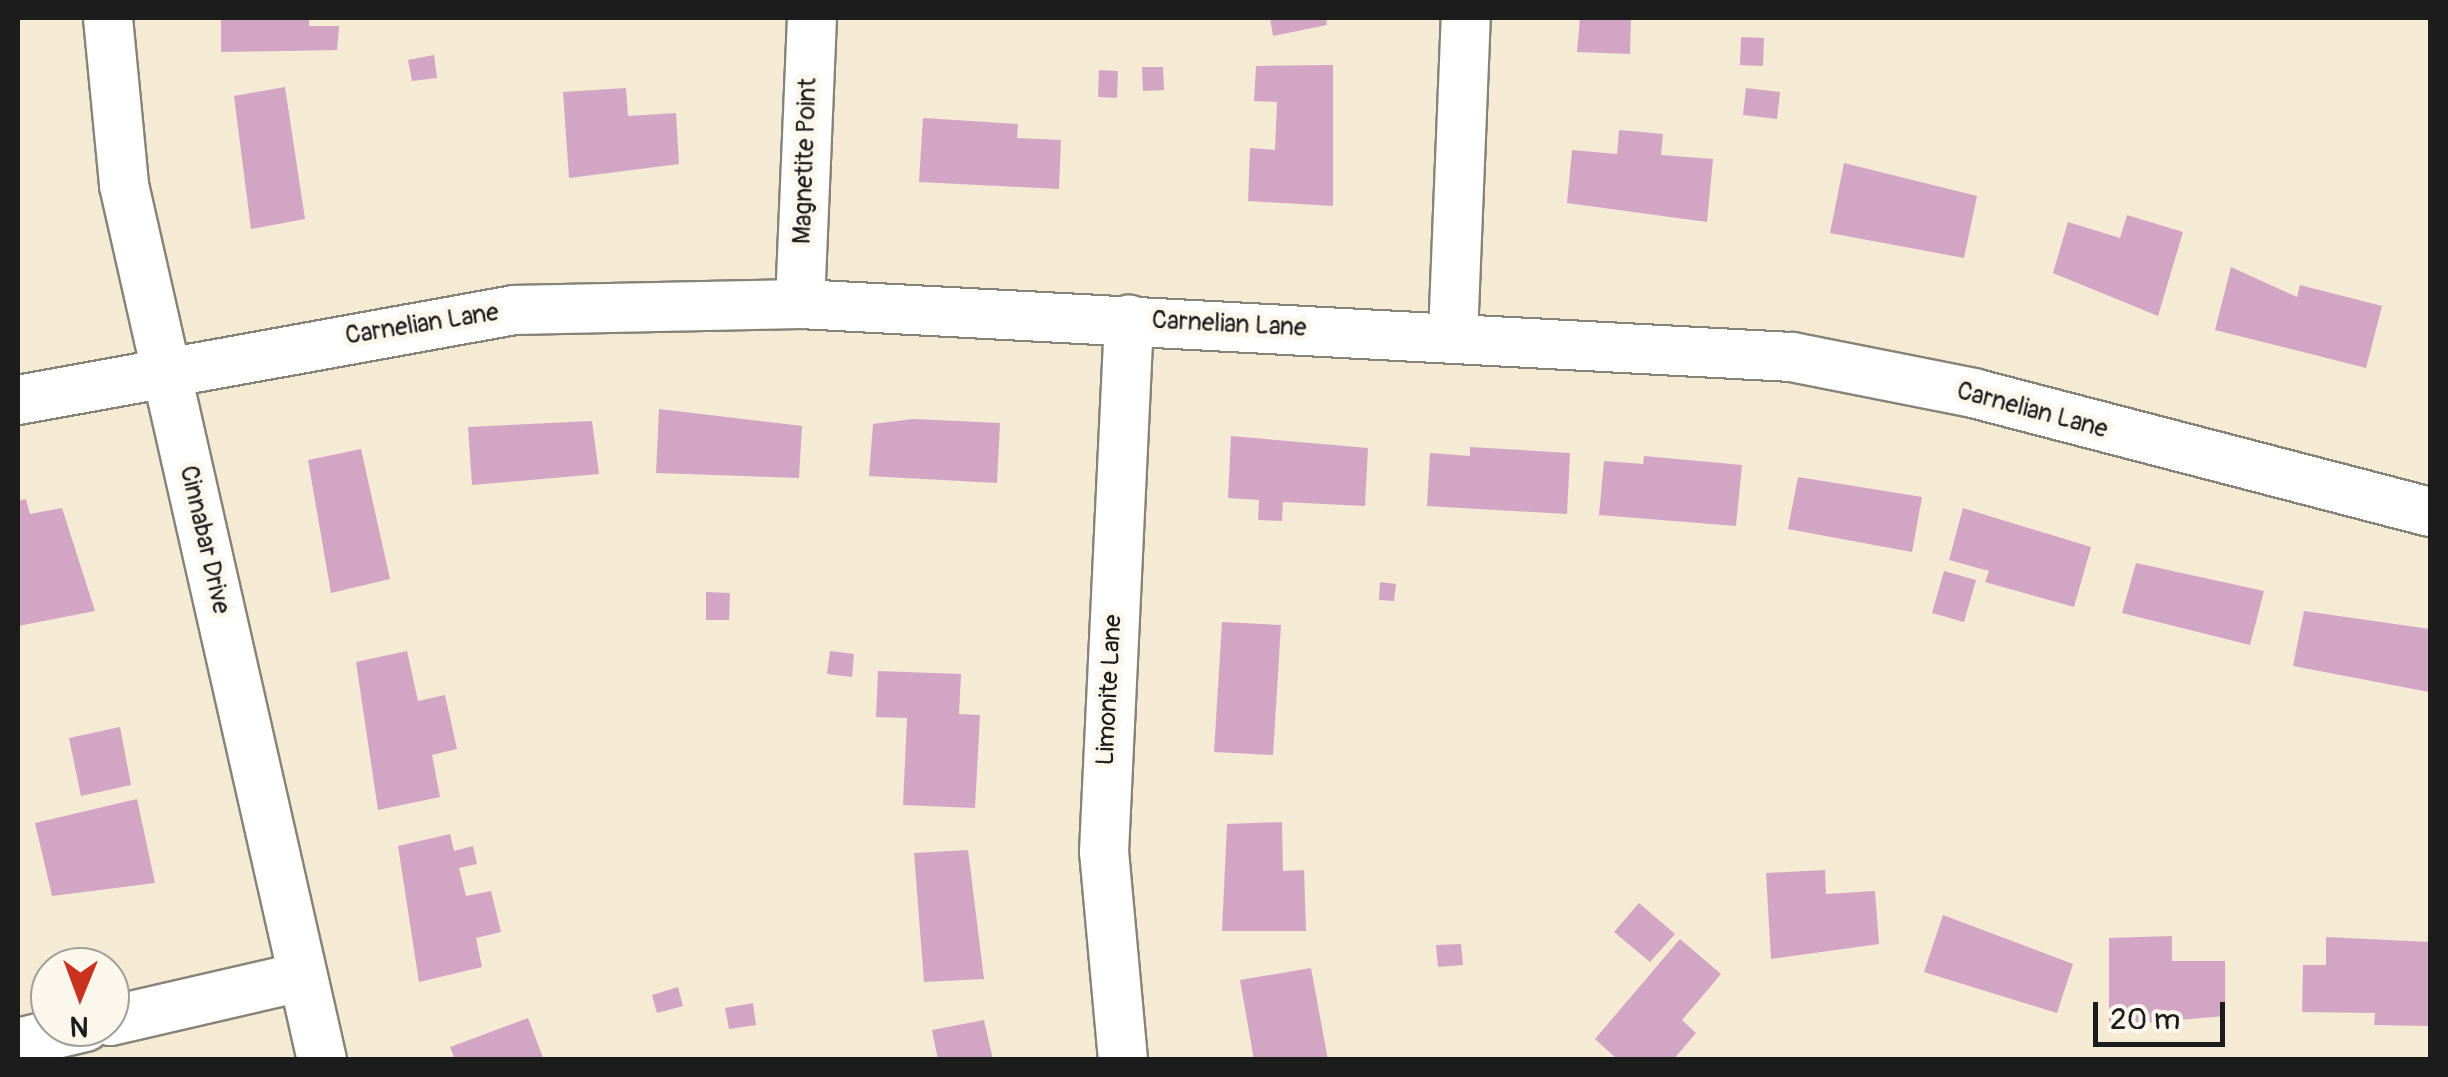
<!DOCTYPE html>
<style>
body{margin:0}
#map{position:relative;width:2448px;height:1077px;overflow:hidden;background:#f5ead4;font-family:Pangolin,sans-serif}
div>[style]{position:absolute}
.building>*{inset:0;background:#d3a5c5}
.roads{filter:drop-shadow(2px 0 #888378) drop-shadow(-2px 0 #888378) drop-shadow(0 2px #888378) drop-shadow(0 -2px #888378)}
.minor>*{height:48px;margin:-24px;padding:0 24px;transform-origin:24px;border-radius:24px;background:#fff}
span{translate:-50% -50%;white-space:nowrap;text-align:center;line-height:1.15;-webkit-text-stroke:10px #fbf7ec;paint-order:stroke}
.street-label{font-size:25px;color:#1c1c1c}
.frame{position:absolute;inset:0;border:20px solid #1c1c1c;pointer-events:none}
.north{position:absolute;left:30px;top:947px;width:100px;height:100px;box-sizing:border-box;background:#fbf7ec;border:2px solid #a29f99;border-radius:50%;rotate:181deg;font-size:28px;font-weight:700;line-height:40px;text-align:center;color:#1c1c1c}
.north::after{content:'';display:block;margin:auto;width:35px;height:45px;background:#c8321e;clip-path:polygon(50% 0,100% 100%,50% 72%,0 100%)}
.scale{position:absolute;left:2093px;top:1002px;width:132px;height:45px;box-sizing:border-box;border:5px solid #1c1c1c;border-top:0;padding-left:12px;font-size:30px;line-height:35px;white-space:nowrap;color:#1c1c1c;-webkit-text-stroke:8px #fbf7ec;paint-order:stroke}
</style>
<div id="map">
<div class="building">
<div style="clip-path:polygon(221px 18px,309px 18px,309px 26px,339px 26px,337px 50px,221px 52px)"></div>
<div style="clip-path:polygon(1270px 18px,1326px 18px,1327px 25px,1273px 36px)"></div>
<div style="clip-path:polygon(1580px 18px,1631px 18px,1630px 54px,1577px 52px)"></div>
<div style="clip-path:polygon(1741px 37px,1764px 38px,1763px 66px,1740px 65px)"></div>
<div style="clip-path:polygon(434px 55px,437px 78px,412px 81px,408px 60px)"></div>
<div style="clip-path:polygon(1333px 65px,1333px 206px,1248px 201px,1250px 148px,1275px 150px,1277px 102px,1254px 101px,1256px 66px)"></div>
<div style="clip-path:polygon(1142px 67px,1163px 67px,1164px 90px,1143px 91px)"></div>
<div style="clip-path:polygon(1099px 70px,1118px 71px,1117px 98px,1098px 97px)"></div>
<div style="clip-path:polygon(285px 87px,305px 219px,251px 229px,234px 96px)"></div>
<div style="clip-path:polygon(626px 88px,628px 116px,676px 113px,679px 164px,569px 178px,563px 92px)"></div>
<div style="clip-path:polygon(1746px 88px,1780px 92px,1777px 119px,1743px 115px)"></div>
<div style="clip-path:polygon(923px 118px,1018px 124px,1017px 138px,1061px 140px,1059px 189px,919px 182px)"></div>
<div style="clip-path:polygon(1619px 130px,1663px 134px,1661px 155px,1713px 159px,1707px 222px,1567px 203px,1572px 150px,1617px 154px)"></div>
<div style="clip-path:polygon(1844px 163px,1977px 196px,1964px 258px,1830px 233px)"></div>
<div style="clip-path:polygon(2127px 215px,2183px 232px,2158px 316px,2053px 273px,2068px 222px,2120px 238px)"></div>
<div style="clip-path:polygon(2231px 267px,2297px 297px,2300px 285px,2382px 306px,2366px 368px,2215px 330px)"></div>
<div style="clip-path:polygon(659px 409px,802px 426px,799px 478px,656px 473px)"></div>
<div style="clip-path:polygon(913px 419px,1000px 423px,997px 483px,869px 476px,873px 424px)"></div>
<div style="clip-path:polygon(592px 421px,599px 474px,472px 485px,468px 427px)"></div>
<div style="clip-path:polygon(1231px 436px,1368px 448px,1365px 506px,1283px 502px,1282px 521px,1258px 520px,1259px 500px,1228px 498px)"></div>
<div style="clip-path:polygon(1470px 447px,1570px 453px,1567px 514px,1427px 506px,1430px 453px,1470px 456px)"></div>
<div style="clip-path:polygon(361px 449px,390px 579px,331px 593px,308px 460px)"></div>
<div style="clip-path:polygon(1644px 456px,1742px 465px,1736px 526px,1599px 515px,1604px 461px,1643px 464px)"></div>
<div style="clip-path:polygon(1798px 477px,1922px 497px,1912px 552px,1788px 529px)"></div>
<div style="clip-path:polygon(26px 499px,30px 514px,62px 508px,95px 611px,18px 626px,18px 501px)"></div>
<div style="clip-path:polygon(1963px 508px,2091px 547px,2074px 607px,1985px 582px,1989px 571px,1949px 560px)"></div>
<div style="clip-path:polygon(2136px 563px,2264px 591px,2250px 645px,2122px 613px)"></div>
<div style="clip-path:polygon(1944px 571px,1976px 580px,1964px 622px,1932px 613px)"></div>
<div style="clip-path:polygon(1380px 582px,1396px 584px,1394px 601px,1379px 600px)"></div>
<div style="clip-path:polygon(706px 592px,730px 593px,729px 620px,706px 620px)"></div>
<div style="clip-path:polygon(2304px 611px,2430px 629px,2429px 692px,2293px 666px)"></div>
<div style="clip-path:polygon(1222px 622px,1281px 625px,1273px 755px,1214px 752px)"></div>
<div style="clip-path:polygon(407px 651px,418px 701px,445px 695px,457px 749px,432px 755px,440px 797px,378px 810px,356px 662px)"></div>
<div style="clip-path:polygon(830px 651px,854px 654px,852px 677px,827px 674px)"></div>
<div style="clip-path:polygon(878px 671px,961px 674px,959px 714px,980px 715px,975px 808px,903px 805px,907px 718px,876px 717px)"></div>
<div style="clip-path:polygon(120px 727px,131px 785px,81px 796px,69px 738px)"></div>
<div style="clip-path:polygon(137px 799px,155px 883px,52px 896px,35px 823px)"></div>
<div style="clip-path:polygon(1282px 822px,1283px 871px,1304px 870px,1306px 931px,1222px 931px,1227px 824px)"></div>
<div style="clip-path:polygon(450px 834px,454px 851px,473px 846px,477px 864px,459px 868px,466px 896px,491px 891px,501px 932px,476px 938px,482px 967px,419px 982px,398px 846px)"></div>
<div style="clip-path:polygon(968px 850px,984px 979px,924px 982px,914px 853px)"></div>
<div style="clip-path:polygon(1825px 870px,1826px 894px,1875px 891px,1879px 944px,1771px 959px,1766px 873px)"></div>
<div style="clip-path:polygon(1639px 903px,1675px 934px,1650px 962px,1614px 932px)"></div>
<div style="clip-path:polygon(1943px 915px,2073px 964px,2057px 1013px,1924px 972px)"></div>
<div style="clip-path:polygon(2172px 936px,2172px 961px,2225px 961px,2225px 1016px,2109px 1026px,2109px 938px)"></div>
<div style="clip-path:polygon(2326px 937px,2430px 942px,2430px 1026px,2374px 1025px,2375px 1013px,2302px 1012px,2303px 965px,2326px 965px)"></div>
<div style="clip-path:polygon(1680px 939px,1721px 974px,1682px 1020px,1696px 1033px,1673px 1060px,1618px 1060px,1595px 1039px)"></div>
<div style="clip-path:polygon(1461px 944px,1463px 965px,1438px 967px,1436px 945px)"></div>
<div style="clip-path:polygon(1311px 968px,1328px 1060px,1254px 1060px,1240px 980px)"></div>
<div style="clip-path:polygon(678px 987px,683px 1006px,657px 1013px,652px 995px)"></div>
<div style="clip-path:polygon(753px 1003px,756px 1025px,729px 1029px,725px 1008px)"></div>
<div style="clip-path:polygon(528px 1018px,544px 1060px,455px 1060px,450px 1047px)"></div>
<div style="clip-path:polygon(984px 1020px,993px 1060px,938px 1060px,932px 1030px)"></div>
</div>
<div class="roads">
<div class="minor">
<div style="left:108px;top:18px;width:168px;rotate:84.5deg"></div>
<div style="left:124px;top:185px;width:897px;rotate:77.25deg"></div>
<div style="left:800px;top:304px;width:286px;rotate:-87.6deg"></div>
<div style="left:1453px;top:336px;width:318px;rotate:-87.7deg"></div>
<div style="left:18px;top:400px;width:504px;rotate:-10.28deg"></div>
<div style="left:514px;top:310px;width:286px;rotate:-1.2deg"></div>
<div style="left:800px;top:304px;width:993px;rotate:3.06deg"></div>
<div style="left:1792px;top:357px;width:185px;rotate:11.2deg"></div>
<div style="left:1973px;top:393px;width:472px;rotate:14.6deg"></div>
<div style="left:110px;top:1021px;width:195px;rotate:-13deg"></div>
<div style="left:18px;top:1043px;width:69px;rotate:-13.4deg"></div>
<div style="left:1123px;top:1060px;width:209px;rotate:-95.2deg"></div>
<div style="left:1104px;top:852px;width:533px;rotate:-87.31deg"></div>
</div>
</div>
<div class="street-label">
<span style="left:806px;top:161px;rotate:-88deg">Magnetite Point</span>
<span style="left:422px;top:325px;rotate:-9deg">Carnelian Lane</span>
<span style="left:1229px;top:325px;rotate:3deg">Carnelian Lane</span>
<span style="left:2032px;top:411px;rotate:15deg">Carnelian Lane</span>
<span style="left:204px;top:540px;rotate:77deg">Cinnabar Drive</span>
<span style="left:1110px;top:690px;rotate:-87deg">Limonite Lane</span>
</div>
<div class="frame"></div>
<div class="north">N</div>
<div class="scale">20 m</div>
</div>
